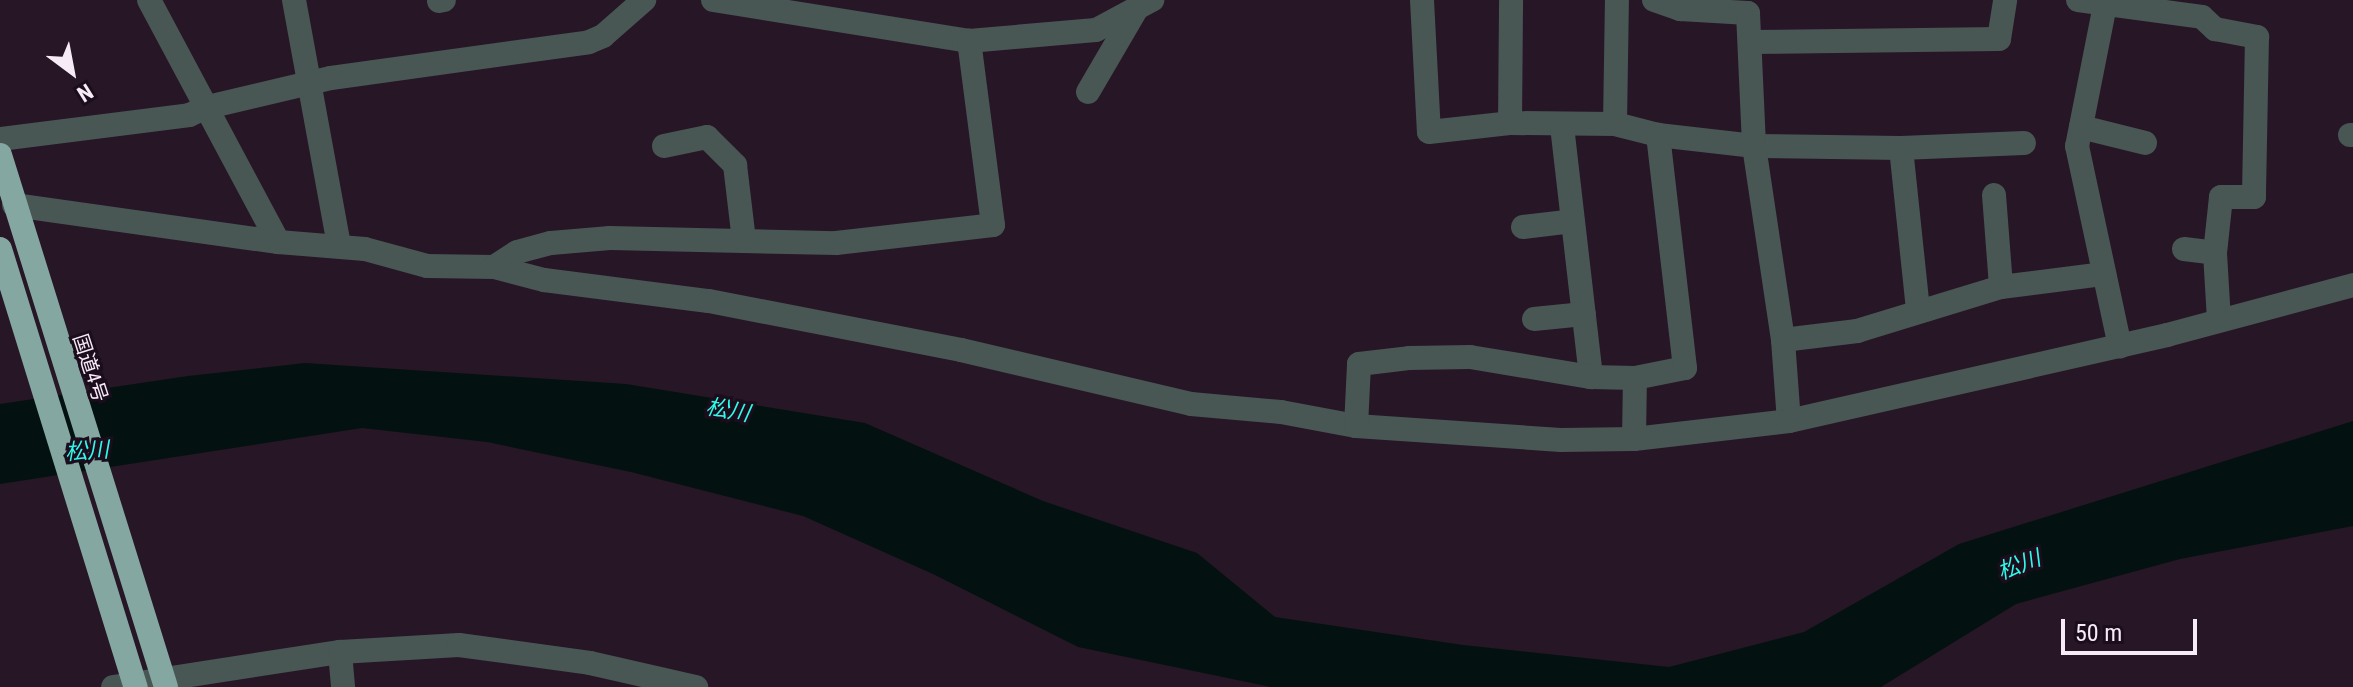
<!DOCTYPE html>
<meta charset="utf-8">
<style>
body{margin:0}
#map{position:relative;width:2353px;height:687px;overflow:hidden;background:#261626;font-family:"Roboto Condensed","Noto Sans JP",sans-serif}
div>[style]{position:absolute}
.water>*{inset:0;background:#031210}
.minor>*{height:24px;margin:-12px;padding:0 12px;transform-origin:12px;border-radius:12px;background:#485654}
.highway>*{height:24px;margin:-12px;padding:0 12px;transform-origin:12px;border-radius:12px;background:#84a7a2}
span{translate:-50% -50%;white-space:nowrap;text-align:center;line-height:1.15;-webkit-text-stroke:6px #1c0d1d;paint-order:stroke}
.street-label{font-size:20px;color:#f7ebf7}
.water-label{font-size:22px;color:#2efceb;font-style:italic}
.north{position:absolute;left:32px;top:32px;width:80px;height:80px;-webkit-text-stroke:6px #1c0d1d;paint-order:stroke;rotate:148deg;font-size:22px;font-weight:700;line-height:32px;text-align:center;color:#f7ebf7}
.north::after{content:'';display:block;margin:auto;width:28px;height:36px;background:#f7ebf7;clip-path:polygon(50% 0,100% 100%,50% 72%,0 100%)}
.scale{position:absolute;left:2061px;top:619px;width:136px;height:36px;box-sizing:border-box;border:4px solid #f7ebf7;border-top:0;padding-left:10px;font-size:24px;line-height:28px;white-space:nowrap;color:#f7ebf7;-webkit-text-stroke:6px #1c0d1d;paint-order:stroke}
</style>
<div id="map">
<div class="water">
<div style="clip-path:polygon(305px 363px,626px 384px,865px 423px,1043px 501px,1197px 553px,1275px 617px,1463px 645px,1669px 667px,1804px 632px,1959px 544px,2353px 421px,2353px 526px,2180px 559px,2016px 604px,1881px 687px,1271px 687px,1078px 647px,933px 574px,803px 516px,631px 472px,487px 442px,362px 428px,0 484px,0 404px,188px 376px)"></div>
</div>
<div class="minor">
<div style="left:149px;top:0;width:274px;rotate:61.9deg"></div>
<div style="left:294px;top:0;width:250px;rotate:79.6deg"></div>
<div style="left:713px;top:0;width:259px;rotate:9.1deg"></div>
<div style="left:969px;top:41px;width:127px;rotate:-5deg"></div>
<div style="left:1096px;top:30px;width:64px;rotate:-28.2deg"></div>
<div style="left:1422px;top:0;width:132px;rotate:87deg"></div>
<div style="left:1429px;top:132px;width:81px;rotate:-6.3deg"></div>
<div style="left:1510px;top:123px;width:105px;rotate:0.5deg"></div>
<div style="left:1615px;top:124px;width:44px;rotate:14.3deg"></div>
<div style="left:1658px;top:135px;width:97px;rotate:6.5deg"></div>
<div style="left:1754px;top:146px;width:147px;rotate:0.8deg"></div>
<div style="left:1901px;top:148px;width:123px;rotate:-2.3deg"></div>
<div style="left:1654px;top:0;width:28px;rotate:19deg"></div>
<div style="left:1680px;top:9px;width:68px;rotate:3.4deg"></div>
<div style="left:1748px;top:13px;width:133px;rotate:87.4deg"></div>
<div style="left:1754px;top:146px;width:196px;rotate:81.5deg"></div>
<div style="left:1783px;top:340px;width:81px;rotate:85.8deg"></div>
<div style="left:2078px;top:0;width:125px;rotate:7.8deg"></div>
<div style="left:2202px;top:17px;width:18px;rotate:43deg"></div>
<div style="left:2215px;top:29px;width:43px;rotate:10.8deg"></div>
<div style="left:2257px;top:37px;width:160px;rotate:91.1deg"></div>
<div style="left:2254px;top:197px;width:33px;rotate:180deg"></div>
<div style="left:2221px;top:197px;width:56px;rotate:96.1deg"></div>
<div style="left:2215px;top:253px;width:67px;rotate:86.6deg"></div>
<div style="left:439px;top:1px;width:5px;rotate:-11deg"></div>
<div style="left:2105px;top:5px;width:144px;rotate:101.2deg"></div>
<div style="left:2077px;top:146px;width:205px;rotate:77.9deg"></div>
<div style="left:1751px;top:42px;width:248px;rotate:-0.7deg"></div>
<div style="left:1999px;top:39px;width:39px;rotate:-81deg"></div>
<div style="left:1088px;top:92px;width:97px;rotate:-59.7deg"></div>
<div style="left:1510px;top:123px;width:123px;rotate:-89.5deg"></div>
<div style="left:1615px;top:124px;width:123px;rotate:-89.1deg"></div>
<div style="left:1562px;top:126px;width:253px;rotate:83.4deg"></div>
<div style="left:1591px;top:377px;width:44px;rotate:1.3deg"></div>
<div style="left:2081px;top:127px;width:66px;rotate:14deg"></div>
<div style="left:2350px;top:135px;width:3px"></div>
<div style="left:0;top:139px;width:191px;rotate:-7.2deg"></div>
<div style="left:189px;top:115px;width:21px;rotate:-23deg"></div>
<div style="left:208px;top:107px;width:126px;rotate:-13.3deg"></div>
<div style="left:331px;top:78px;width:260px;rotate:-7.9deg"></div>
<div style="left:589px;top:42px;width:15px;rotate:-23deg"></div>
<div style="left:603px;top:36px;width:55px;rotate:-41.3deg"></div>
<div style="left:664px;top:146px;width:44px;rotate:-11.8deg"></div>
<div style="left:707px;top:137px;width:40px;rotate:45deg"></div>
<div style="left:735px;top:165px;width:76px;rotate:83.2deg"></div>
<div style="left:1901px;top:148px;width:163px;rotate:84deg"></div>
<div style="left:1994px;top:195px;width:92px;rotate:85.6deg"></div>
<div style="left:14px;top:205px;width:267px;rotate:8deg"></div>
<div style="left:278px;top:242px;width:87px;rotate:4.6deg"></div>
<div style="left:365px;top:249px;width:64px;rotate:15.3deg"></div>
<div style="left:427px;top:266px;width:67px;rotate:0.9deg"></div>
<div style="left:494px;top:267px;width:52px;rotate:14.6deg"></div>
<div style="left:544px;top:280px;width:166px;rotate:7.3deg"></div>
<div style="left:709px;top:301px;width:257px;rotate:11deg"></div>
<div style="left:961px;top:350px;width:236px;rotate:13.2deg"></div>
<div style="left:1191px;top:404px;width:90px;rotate:5.1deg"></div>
<div style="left:1281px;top:412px;width:76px;rotate:10.6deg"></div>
<div style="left:1356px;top:426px;width:205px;rotate:3.9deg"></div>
<div style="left:1561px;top:440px;width:73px;rotate:-0.8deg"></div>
<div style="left:1634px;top:439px;width:156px;rotate:-6.6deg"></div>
<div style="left:1789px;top:421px;width:388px;rotate:-12.8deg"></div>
<div style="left:2167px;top:335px;width:193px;rotate:-15deg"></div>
<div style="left:1523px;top:227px;width:50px;rotate:-6.8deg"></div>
<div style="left:2184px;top:249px;width:31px;rotate:7deg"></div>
<div style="left:494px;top:267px;width:27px;rotate:-33deg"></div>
<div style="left:517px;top:252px;width:35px;rotate:-15deg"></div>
<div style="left:551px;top:243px;width:59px;rotate:-4.8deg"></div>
<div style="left:610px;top:238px;width:226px;rotate:1.3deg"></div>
<div style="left:836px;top:243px;width:158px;rotate:-6.5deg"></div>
<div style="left:993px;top:225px;width:186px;rotate:-97.4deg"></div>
<div style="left:1534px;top:319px;width:50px;rotate:-5.7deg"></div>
<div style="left:1783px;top:340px;width:75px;rotate:-6.9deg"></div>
<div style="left:1857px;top:331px;width:151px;rotate:-17deg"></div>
<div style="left:2001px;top:287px;width:104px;rotate:-7.2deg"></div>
<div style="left:1356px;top:426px;width:62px;rotate:-87.2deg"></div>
<div style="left:1359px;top:364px;width:50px;rotate:-6.8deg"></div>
<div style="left:1409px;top:358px;width:61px;rotate:-0.9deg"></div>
<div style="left:1470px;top:357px;width:123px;rotate:9.4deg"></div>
<div style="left:1634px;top:439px;width:61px;rotate:-89.1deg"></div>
<div style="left:1635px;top:378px;width:51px;rotate:-11.3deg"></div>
<div style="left:1685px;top:368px;width:235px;rotate:-96.6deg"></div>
<div style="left:340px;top:652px;width:35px;rotate:85deg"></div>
<div style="left:113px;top:687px;width:230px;rotate:-8.8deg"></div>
<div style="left:340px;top:652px;width:119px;rotate:-3.4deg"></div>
<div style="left:459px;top:645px;width:132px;rotate:7.8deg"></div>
<div style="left:590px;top:663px;width:109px;rotate:12.8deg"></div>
</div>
<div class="highway">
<div style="left:0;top:155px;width:557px;rotate:72.67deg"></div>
<div style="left:0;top:249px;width:459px;rotate:72.8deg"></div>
</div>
<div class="street-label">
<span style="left:90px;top:368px;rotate:72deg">国道4号</span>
</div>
<div class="water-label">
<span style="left:728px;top:410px;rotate:10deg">松川</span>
<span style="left:87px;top:451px;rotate:-4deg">松川</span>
<span style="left:2019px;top:565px;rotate:-21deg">松川</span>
</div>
<div class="north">N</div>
<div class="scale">50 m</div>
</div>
